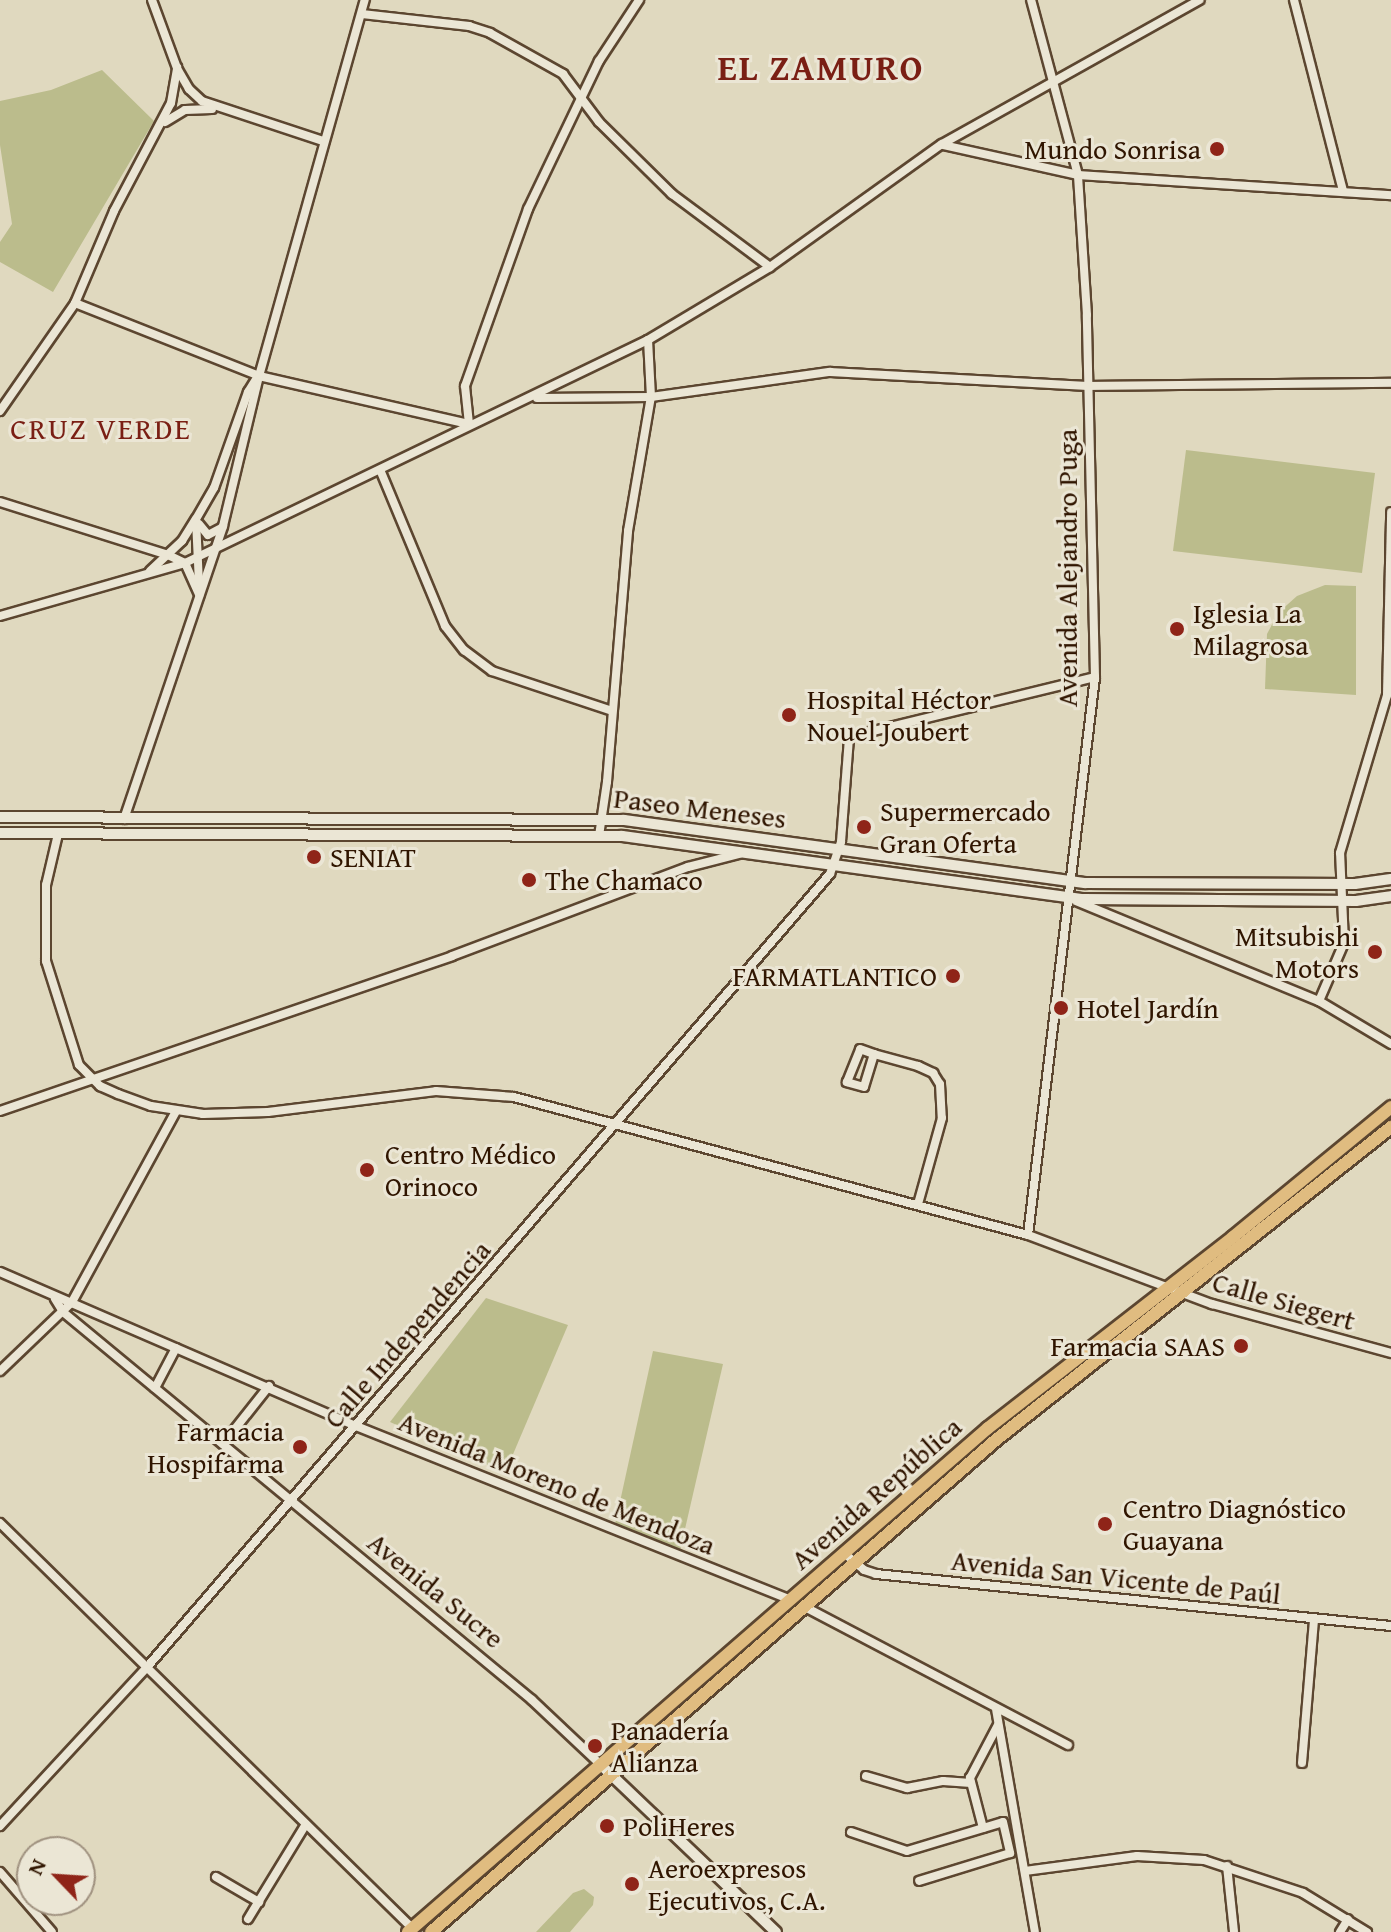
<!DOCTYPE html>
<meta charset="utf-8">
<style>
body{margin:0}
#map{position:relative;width:1391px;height:1932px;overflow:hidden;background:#e0d9bf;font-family:"Gentium Book Plus",serif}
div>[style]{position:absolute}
.green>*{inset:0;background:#bbbc8c}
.roads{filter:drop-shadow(2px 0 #5c4630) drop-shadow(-2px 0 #5c4630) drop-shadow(0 2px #5c4630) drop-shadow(0 -2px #5c4630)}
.minor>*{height:8px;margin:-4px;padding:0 4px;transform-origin:4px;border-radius:4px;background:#ebe6d5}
.tertiary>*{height:10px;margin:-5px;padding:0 5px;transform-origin:5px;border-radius:5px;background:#ebe6d5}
.primary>*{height:12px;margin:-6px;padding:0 6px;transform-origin:6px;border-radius:6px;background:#e0bc80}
.dots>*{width:22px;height:22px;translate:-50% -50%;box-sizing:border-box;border:4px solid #ebe6d5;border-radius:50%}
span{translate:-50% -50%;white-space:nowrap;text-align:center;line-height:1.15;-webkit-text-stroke:6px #ebe6d5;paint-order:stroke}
.poi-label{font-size:28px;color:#301500}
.right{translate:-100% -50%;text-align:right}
.left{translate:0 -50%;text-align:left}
.street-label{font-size:28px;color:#301500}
.neighbourhood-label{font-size:30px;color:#7a1f14;letter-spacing:2px}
.district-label{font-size:36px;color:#7a1f14;font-weight:700;letter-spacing:2px}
.north{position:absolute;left:16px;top:1836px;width:80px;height:80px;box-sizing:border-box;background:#ebe6d5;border:2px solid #a09280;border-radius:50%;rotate:295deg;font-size:22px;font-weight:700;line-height:32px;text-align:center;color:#301500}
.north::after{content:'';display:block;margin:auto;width:28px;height:36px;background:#8f2418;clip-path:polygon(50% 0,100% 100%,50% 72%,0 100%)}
</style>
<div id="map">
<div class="green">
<div style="clip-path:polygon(102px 70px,154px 121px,53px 292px,0 262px,0 242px,12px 224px,0 145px,0 101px,51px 90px)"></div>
<div style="clip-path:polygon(1186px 450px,1375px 473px,1362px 573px,1173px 551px)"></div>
<div style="clip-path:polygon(1325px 585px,1356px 586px,1356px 695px,1265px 689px,1267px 634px,1278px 613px,1297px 596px)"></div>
<div style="clip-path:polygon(486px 1298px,568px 1325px,505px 1473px,390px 1422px)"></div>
<div style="clip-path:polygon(653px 1351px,723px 1364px,679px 1555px,614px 1529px)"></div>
<div style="clip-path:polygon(584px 1889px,594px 1897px,593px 1905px,570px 1932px,536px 1932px,573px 1893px)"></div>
</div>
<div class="roads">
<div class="minor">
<div style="left:1294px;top:0;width:197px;rotate:75.6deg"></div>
<div style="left:362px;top:14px;width:108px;rotate:6.4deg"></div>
<div style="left:469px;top:26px;width:22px;rotate:18deg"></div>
<div style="left:490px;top:33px;width:84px;rotate:29.3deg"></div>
<div style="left:563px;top:74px;width:60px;rotate:53.1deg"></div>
<div style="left:599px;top:122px;width:103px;rotate:44.6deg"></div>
<div style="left:672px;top:194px;width:122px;rotate:36.7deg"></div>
<div style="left:178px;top:70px;width:22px;rotate:60deg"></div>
<div style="left:189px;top:89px;width:18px;rotate:43deg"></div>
<div style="left:202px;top:101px;width:127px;rotate:18.3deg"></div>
<div style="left:165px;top:122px;width:23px;rotate:-31deg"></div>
<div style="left:185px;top:110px;width:27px;rotate:-2deg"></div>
<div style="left:943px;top:145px;width:138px;rotate:12.5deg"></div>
<div style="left:1078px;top:175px;width:314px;rotate:3.7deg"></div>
<div style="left:75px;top:303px;width:198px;rotate:21.6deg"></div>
<div style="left:259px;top:376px;width:215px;rotate:12.9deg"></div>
<div style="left:469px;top:424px;width:38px;rotate:-96deg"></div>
<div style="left:465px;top:386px;width:188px;rotate:-70.4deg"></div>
<div style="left:528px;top:209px;width:164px;rotate:-64.4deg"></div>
<div style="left:599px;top:61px;width:73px;rotate:-56.7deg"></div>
<div style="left:537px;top:398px;width:114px;rotate:-0.5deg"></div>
<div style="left:651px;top:397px;width:181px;rotate:-8deg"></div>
<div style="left:830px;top:372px;width:258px;rotate:3.1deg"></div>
<div style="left:1088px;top:386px;width:303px;rotate:-0.6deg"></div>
<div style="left:0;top:411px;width:131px;rotate:-55.2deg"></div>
<div style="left:75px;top:303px;width:100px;rotate:-67deg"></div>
<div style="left:114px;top:211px;width:122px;rotate:-62.2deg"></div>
<div style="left:171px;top:103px;width:36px;rotate:-80deg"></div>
<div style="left:177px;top:68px;width:72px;rotate:-110.2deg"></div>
<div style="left:381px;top:472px;width:167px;rotate:67.4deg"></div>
<div style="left:445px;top:626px;width:31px;rotate:52deg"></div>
<div style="left:464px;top:650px;width:35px;rotate:37deg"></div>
<div style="left:492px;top:671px;width:126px;rotate:18.4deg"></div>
<div style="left:0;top:502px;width:176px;rotate:17.5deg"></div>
<div style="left:168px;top:555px;width:19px;rotate:25deg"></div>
<div style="left:185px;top:563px;width:35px;rotate:66deg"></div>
<div style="left:196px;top:520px;width:63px;rotate:87.3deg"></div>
<div style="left:199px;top:524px;width:14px;rotate:51deg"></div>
<div style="left:208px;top:535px;width:15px;rotate:-28deg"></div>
<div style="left:150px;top:571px;width:44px;rotate:-43.2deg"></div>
<div style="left:182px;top:541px;width:26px;rotate:-58deg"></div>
<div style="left:196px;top:519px;width:36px;rotate:-60deg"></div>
<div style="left:214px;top:488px;width:102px;rotate:-70.5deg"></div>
<div style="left:248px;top:392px;width:19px;rotate:-58deg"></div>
<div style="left:0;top:616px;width:192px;rotate:-16deg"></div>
<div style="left:185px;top:563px;width:514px;rotate:-25.72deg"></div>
<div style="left:648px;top:340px;width:142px;rotate:-30.9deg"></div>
<div style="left:770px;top:267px;width:211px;rotate:-35.6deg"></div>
<div style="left:942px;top:144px;width:295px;rotate:-29.2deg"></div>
<div style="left:124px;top:819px;width:309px;rotate:-71.3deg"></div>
<div style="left:223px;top:526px;width:154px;rotate:-76.5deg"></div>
<div style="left:259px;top:376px;width:391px;rotate:-74.3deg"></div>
<div style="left:58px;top:834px;width:52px;rotate:103.2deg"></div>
<div style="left:46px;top:885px;width:76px;rotate:90deg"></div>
<div style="left:46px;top:961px;width:109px;rotate:72.4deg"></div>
<div style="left:79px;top:1065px;width:30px;rotate:45deg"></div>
<div style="left:100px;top:1086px;width:20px;rotate:24deg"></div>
<div style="left:118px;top:1094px;width:35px;rotate:20deg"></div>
<div style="left:151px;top:1106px;width:53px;rotate:8.7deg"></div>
<div style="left:203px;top:1114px;width:65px;rotate:-1.8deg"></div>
<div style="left:268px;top:1112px;width:169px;rotate:-7.1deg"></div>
<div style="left:436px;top:1091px;width:78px;rotate:4.4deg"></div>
<div style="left:514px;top:1097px;width:532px;rotate:15.03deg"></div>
<div style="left:1028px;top:1235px;width:197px;rotate:20.6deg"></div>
<div style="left:1212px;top:1304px;width:186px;rotate:15.3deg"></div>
<div style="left:599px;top:836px;width:55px;rotate:-81.6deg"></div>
<div style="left:607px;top:782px;width:252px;rotate:-85.2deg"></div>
<div style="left:628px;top:531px;width:136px;rotate:-80.3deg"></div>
<div style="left:651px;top:397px;width:57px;rotate:-93deg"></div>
<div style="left:1076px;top:901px;width:263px;rotate:22.4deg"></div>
<div style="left:1319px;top:1001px;width:84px;rotate:30.8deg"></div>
<div style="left:1319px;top:1001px;width:63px;rotate:-66.7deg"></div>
<div style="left:1344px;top:943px;width:90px;rotate:-92.5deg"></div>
<div style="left:1340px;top:853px;width:165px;rotate:-73.4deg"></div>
<div style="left:1387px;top:695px;width:183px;rotate:-88.7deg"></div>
<div style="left:860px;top:1049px;width:15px;rotate:20deg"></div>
<div style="left:874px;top:1054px;width:34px;rotate:107deg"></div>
<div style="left:864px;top:1087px;width:18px;rotate:-164deg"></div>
<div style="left:847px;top:1082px;width:35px;rotate:-68deg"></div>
<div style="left:874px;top:1054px;width:46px;rotate:15.3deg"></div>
<div style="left:918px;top:1066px;width:17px;rotate:25deg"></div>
<div style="left:933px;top:1073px;width:13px;rotate:58deg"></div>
<div style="left:940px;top:1084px;width:34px;rotate:87deg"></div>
<div style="left:942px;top:1118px;width:89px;rotate:105.6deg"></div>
<div style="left:0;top:1111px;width:478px;rotate:-18.9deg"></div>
<div style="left:452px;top:956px;width:252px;rotate:-20.7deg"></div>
<div style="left:688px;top:867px;width:53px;rotate:-14.3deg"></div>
<div style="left:1028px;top:1235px;width:562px;rotate:-83.15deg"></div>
<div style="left:1095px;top:677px;width:362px;rotate:-91.3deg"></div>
<div style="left:1087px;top:315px;width:140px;rotate:-93.7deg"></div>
<div style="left:1078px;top:175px;width:181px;rotate:-105deg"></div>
<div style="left:0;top:1272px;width:388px;rotate:23.4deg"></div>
<div style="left:356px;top:1426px;width:468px;rotate:21.8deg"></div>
<div style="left:55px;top:1299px;width:15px;rotate:58deg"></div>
<div style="left:63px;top:1312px;width:609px;rotate:39.6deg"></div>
<div style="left:532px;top:1700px;width:95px;rotate:43.3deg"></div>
<div style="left:0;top:1371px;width:100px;rotate:-43.8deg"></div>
<div style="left:72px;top:1302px;width:217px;rotate:-61.4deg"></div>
<div style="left:155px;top:1388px;width:45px;rotate:-62.3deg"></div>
<div style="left:223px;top:1444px;width:74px;rotate:-51.6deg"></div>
<div style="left:0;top:1523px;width:578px;rotate:44.51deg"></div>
<div style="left:844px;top:1553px;width:26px;rotate:40deg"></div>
<div style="left:864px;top:1570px;width:13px;rotate:18deg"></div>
<div style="left:876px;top:1574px;width:518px;rotate:5.77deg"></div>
<div style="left:805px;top:1607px;width:297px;rotate:27.7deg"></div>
<div style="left:996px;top:1709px;width:226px;rotate:80.1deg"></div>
<div style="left:1302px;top:1763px;width:144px;rotate:-85.2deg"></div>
<div style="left:866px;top:1776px;width:43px;rotate:16.3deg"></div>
<div style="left:907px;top:1788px;width:37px;rotate:-11deg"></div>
<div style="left:943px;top:1781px;width:28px;rotate:4deg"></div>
<div style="left:0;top:1826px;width:218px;rotate:-47.2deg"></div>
<div style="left:148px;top:1666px;width:1045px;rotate:-49.27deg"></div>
<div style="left:830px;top:874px;width:34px;rotate:-71deg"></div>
<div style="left:841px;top:842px;width:105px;rotate:-85.6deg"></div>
<div style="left:849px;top:737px;width:253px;rotate:-13.7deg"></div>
<div style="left:983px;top:1828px;width:52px;rotate:-104.6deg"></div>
<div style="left:970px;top:1778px;width:60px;rotate:-62.2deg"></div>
<div style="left:851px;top:1832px;width:59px;rotate:18.7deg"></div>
<div style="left:907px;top:1851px;width:100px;rotate:-16.8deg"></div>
<div style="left:1003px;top:1822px;width:32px;rotate:77deg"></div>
<div style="left:1010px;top:1853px;width:95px;rotate:162.9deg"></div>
<div style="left:1227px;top:1866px;width:66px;rotate:83.9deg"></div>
<div style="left:1025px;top:1871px;width:113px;rotate:-7.6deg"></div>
<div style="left:1137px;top:1856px;width:67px;rotate:3.4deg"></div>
<div style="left:1204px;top:1860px;width:104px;rotate:18.4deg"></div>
<div style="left:1303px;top:1893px;width:75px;rotate:31.4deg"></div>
<div style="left:0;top:1872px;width:79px;rotate:49.1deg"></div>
<div style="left:216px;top:1877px;width:50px;rotate:30.2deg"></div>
<div style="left:248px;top:1919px;width:111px;rotate:-58.6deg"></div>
<div style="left:1340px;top:1932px;width:15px;rotate:-58deg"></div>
</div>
<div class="tertiary">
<div style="left:0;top:817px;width:624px;rotate:0.28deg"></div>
<div style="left:624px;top:820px;width:465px;rotate:7.8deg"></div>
<div style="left:1085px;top:883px;width:270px;rotate:0.2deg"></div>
<div style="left:1355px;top:884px;width:36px;rotate:-8deg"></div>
<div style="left:0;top:833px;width:622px;rotate:0.28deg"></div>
<div style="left:622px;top:836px;width:466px;rotate:7.8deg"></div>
<div style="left:1084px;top:899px;width:272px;rotate:0.4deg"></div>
<div style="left:1356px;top:901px;width:35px;rotate:-8deg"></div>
<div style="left:601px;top:1765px;width:242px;rotate:43.7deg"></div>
</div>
<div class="primary">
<div style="left:408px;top:1932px;width:768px;rotate:-40.99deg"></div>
<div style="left:988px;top:1428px;width:311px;rotate:-37.9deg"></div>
<div style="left:1233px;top:1237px;width:205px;rotate:-39.4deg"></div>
<div style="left:431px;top:1932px;width:751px;rotate:-41.06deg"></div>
<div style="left:997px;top:1439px;width:503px;rotate:-38.37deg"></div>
</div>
</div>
<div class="dots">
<div style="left:1217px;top:149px;background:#8f2418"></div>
<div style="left:1177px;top:629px;background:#8f2418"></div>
<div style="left:789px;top:715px;background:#8f2418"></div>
<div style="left:864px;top:827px;background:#8f2418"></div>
<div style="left:314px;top:857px;background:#8f2418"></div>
<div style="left:529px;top:880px;background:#8f2418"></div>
<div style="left:1375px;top:952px;background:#8f2418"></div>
<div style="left:953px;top:976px;background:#8f2418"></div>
<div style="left:1061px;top:1008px;background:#8f2418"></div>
<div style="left:367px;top:1170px;background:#8f2418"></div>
<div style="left:1241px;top:1346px;background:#8f2418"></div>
<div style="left:300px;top:1447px;background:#8f2418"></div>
<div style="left:1105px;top:1524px;background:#8f2418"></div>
<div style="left:595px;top:1746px;background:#8f2418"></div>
<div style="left:607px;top:1826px;background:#8f2418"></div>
<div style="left:632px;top:1884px;background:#8f2418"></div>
</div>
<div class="poi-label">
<span class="right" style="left:1201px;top:149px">Mundo Sonrisa</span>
<span class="left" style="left:1193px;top:629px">Iglesia La<br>Milagrosa</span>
<span class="left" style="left:807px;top:715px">Hospital Héctor<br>Nouel Joubert</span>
<span class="left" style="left:880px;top:827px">Supermercado<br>Gran Oferta</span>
<span class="left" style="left:330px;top:857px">SENIAT</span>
<span class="left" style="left:545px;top:880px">The Chamaco</span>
<span class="right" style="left:1359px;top:952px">Mitsubishi<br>Motors</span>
<span class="right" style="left:937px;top:976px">FARMATLANTICO</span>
<span class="left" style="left:1077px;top:1008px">Hotel Jardín</span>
<span class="left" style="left:385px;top:1170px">Centro Médico<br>Orinoco</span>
<span class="right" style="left:1225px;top:1346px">Farmacia SAAS</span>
<span class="right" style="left:284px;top:1447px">Farmacia<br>Hospifarma</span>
<span class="left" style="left:1123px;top:1524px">Centro Diagnóstico<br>Guayana</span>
<span class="left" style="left:611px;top:1746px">Panadería<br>Alianza</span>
<span class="left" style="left:623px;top:1826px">PoliHeres</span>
<span class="left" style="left:648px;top:1884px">Aeroexpresos<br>Ejecutivos, C.A.</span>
</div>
<div class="street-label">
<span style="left:1067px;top:568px;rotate:-90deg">Avenida Alejandro Puga</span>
<span style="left:700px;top:808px;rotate:7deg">Paseo Meneses</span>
<span style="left:1284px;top:1301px;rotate:16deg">Calle Siegert</span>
<span style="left:407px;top:1334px;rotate:-49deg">Calle Independencia</span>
<span style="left:557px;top:1483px;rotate:22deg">Avenida Moreno de Mendoza</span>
<span style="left:876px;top:1493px;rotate:-41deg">Avenida República</span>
<span style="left:1116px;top:1577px;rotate:6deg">Avenida San Vicente de Paúl</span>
<span style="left:436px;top:1590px;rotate:39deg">Avenida Sucre</span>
</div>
<div class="neighbourhood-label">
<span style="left:101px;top:428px">CRUZ VERDE</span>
</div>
<div class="district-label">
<span style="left:821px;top:67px">EL ZAMURO</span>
</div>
<div class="north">N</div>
</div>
